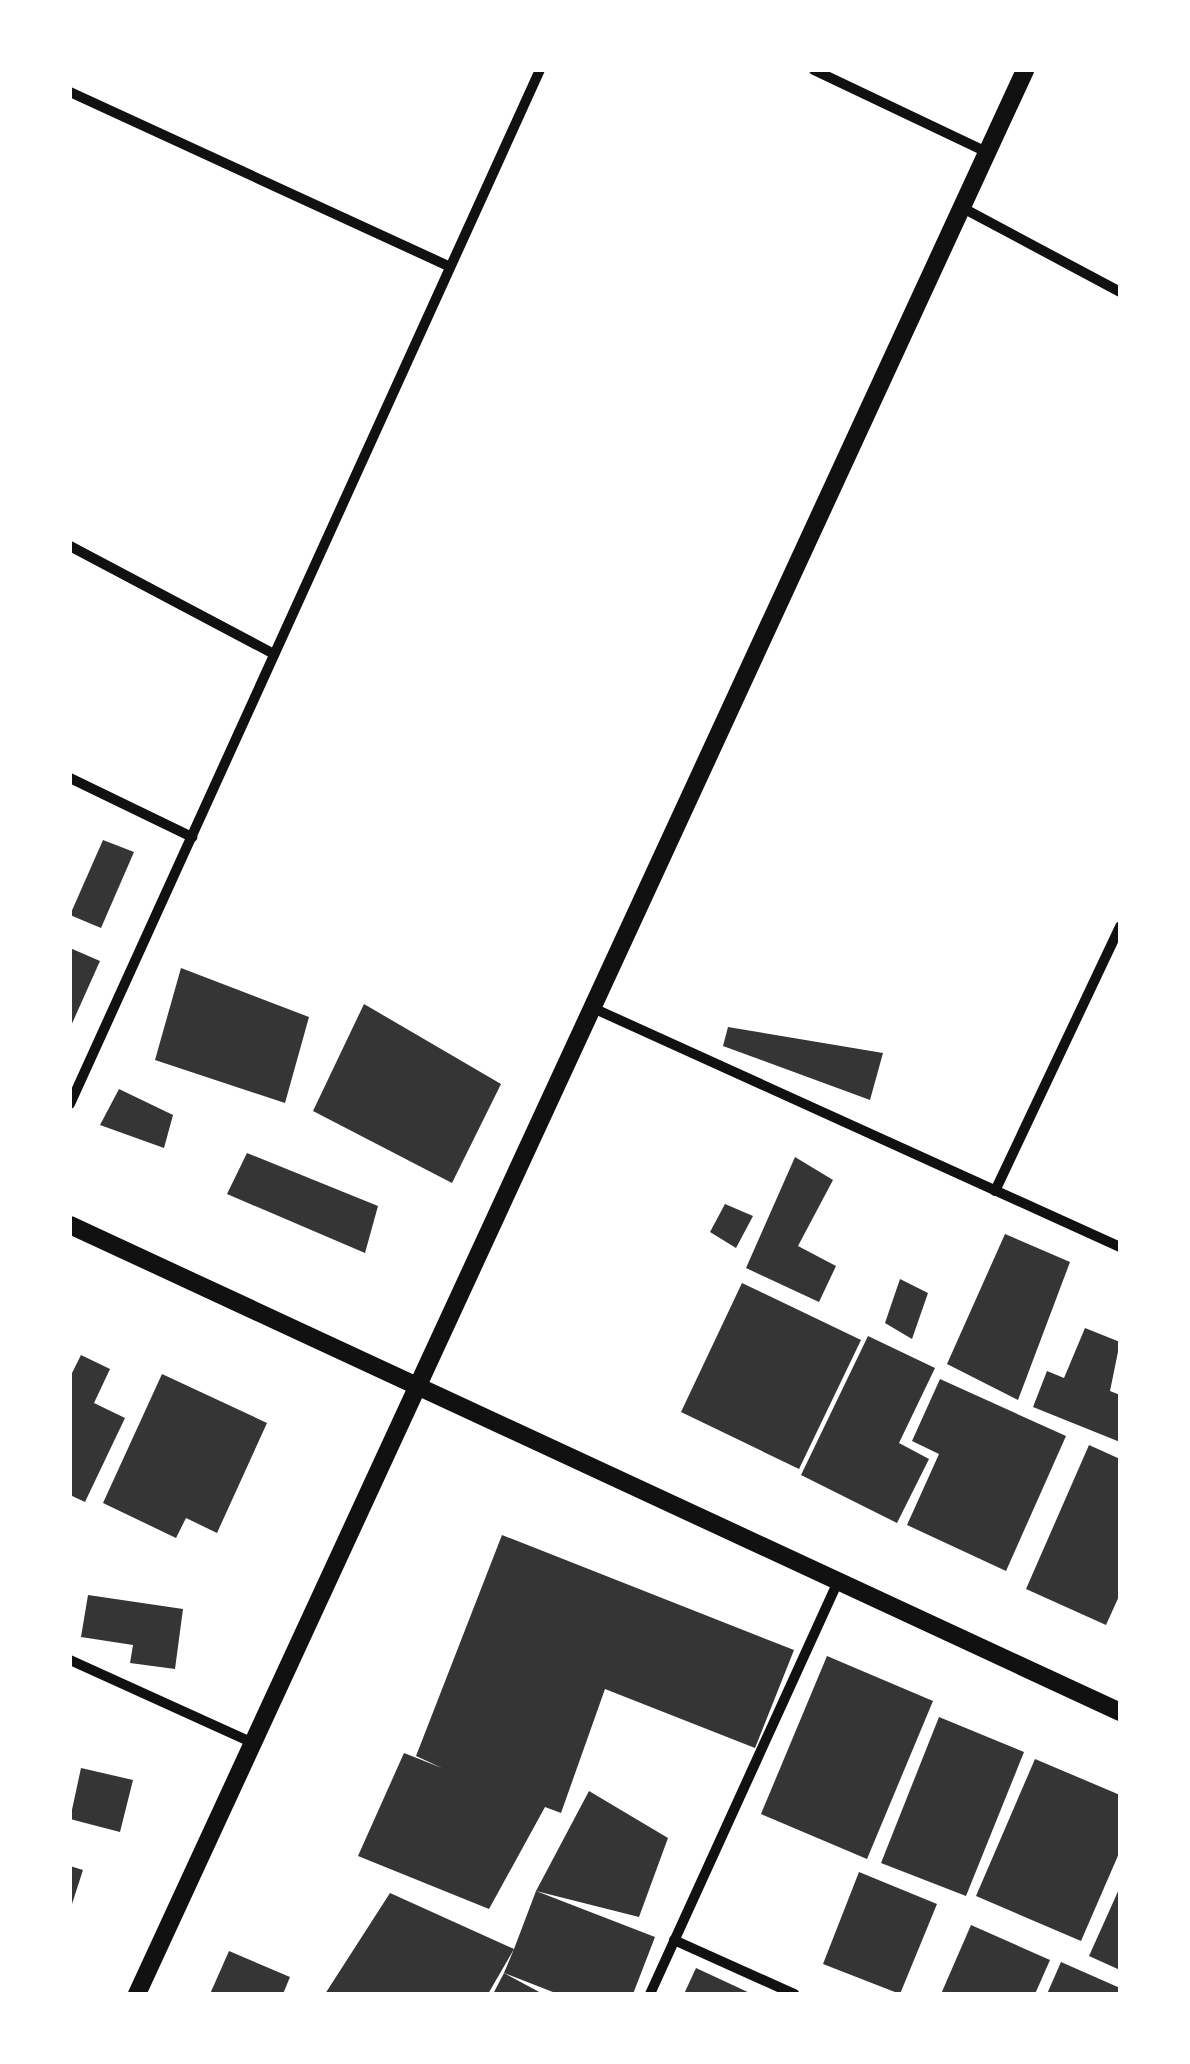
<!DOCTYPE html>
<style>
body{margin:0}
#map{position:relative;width:1190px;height:2064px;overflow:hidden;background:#fff;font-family:Roboto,sans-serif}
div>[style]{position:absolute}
.building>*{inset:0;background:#353535}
.minor>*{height:10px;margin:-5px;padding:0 5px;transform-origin:5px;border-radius:5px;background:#111}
.tertiary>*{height:18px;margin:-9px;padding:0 9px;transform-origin:9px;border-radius:9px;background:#111}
span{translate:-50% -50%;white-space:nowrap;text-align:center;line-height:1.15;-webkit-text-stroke:10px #fff;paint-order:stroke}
.frame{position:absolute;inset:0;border:72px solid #fff;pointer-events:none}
</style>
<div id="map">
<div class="building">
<div style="clip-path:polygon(103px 840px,134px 852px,101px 928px,70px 915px)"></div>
<div style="clip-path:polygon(70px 948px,100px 961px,70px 1028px)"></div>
<div style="clip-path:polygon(181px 968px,309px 1017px,285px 1103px,155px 1060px)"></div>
<div style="clip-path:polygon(364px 1004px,501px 1084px,452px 1183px,313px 1111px)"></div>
<div style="clip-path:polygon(728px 1027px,883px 1053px,870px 1100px,723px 1046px)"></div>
<div style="clip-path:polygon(119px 1089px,173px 1115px,164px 1148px,100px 1125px)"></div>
<div style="clip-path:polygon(247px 1153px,378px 1206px,365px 1253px,227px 1194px)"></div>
<div style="clip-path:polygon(795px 1157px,833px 1180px,798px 1246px,836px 1266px,819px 1302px,746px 1268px)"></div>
<div style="clip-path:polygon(725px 1204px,753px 1216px,736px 1248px,710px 1232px)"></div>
<div style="clip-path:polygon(1005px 1234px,1070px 1262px,1018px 1400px,947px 1364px)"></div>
<div style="clip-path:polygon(900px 1279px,928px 1293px,912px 1339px,885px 1323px)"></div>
<div style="clip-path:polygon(742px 1283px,861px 1340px,799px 1469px,681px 1412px)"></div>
<div style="clip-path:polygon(1085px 1328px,1120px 1342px,1110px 1391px,1120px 1395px,1120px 1442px,1033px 1407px,1047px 1371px,1064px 1378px)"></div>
<div style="clip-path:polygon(868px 1336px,935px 1368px,899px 1443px,929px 1459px,897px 1523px,801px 1475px)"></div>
<div style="clip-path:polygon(81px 1355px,110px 1369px,94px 1403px,125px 1418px,85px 1502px,70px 1495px,70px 1377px)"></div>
<div style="clip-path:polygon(162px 1374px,267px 1423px,217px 1533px,186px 1518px,176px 1538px,103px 1503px)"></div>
<div style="clip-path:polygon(940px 1379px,1066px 1436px,1006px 1571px,907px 1525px,939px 1454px,912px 1441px)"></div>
<div style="clip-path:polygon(1089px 1445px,1120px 1459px,1120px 1594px,1106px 1625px,1026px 1589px)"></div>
<div style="clip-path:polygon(502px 1535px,794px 1650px,755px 1748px,605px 1689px,561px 1813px,545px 1807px,489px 1909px,358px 1856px,404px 1753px,442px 1768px,416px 1756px)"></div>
<div style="clip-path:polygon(88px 1595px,183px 1609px,175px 1669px,130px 1663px,133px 1645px,81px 1637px)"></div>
<div style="clip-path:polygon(827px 1656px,933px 1701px,867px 1859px,761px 1814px)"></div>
<div style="clip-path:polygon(939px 1717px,1024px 1752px,966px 1896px,881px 1863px)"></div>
<div style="clip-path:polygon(1035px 1759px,1120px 1795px,1120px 1851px,1081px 1941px,976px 1896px)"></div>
<div style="clip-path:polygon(81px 1768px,133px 1780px,120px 1832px,70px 1819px)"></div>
<div style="clip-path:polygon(589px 1791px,668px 1838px,639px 1917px,536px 1891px,655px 1937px,633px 1994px,558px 1994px,504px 1973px,514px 1949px,488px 1994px,325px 1994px,390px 1893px,514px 1949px,536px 1891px)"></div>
<div style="clip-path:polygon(70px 1866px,83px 1870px,71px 1907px,70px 1907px)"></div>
<div style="clip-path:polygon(859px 1872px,937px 1904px,900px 1994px,823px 1964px)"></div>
<div style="clip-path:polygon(1120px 1887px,1120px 1970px,1089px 1956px)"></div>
<div style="clip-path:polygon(971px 1925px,1050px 1960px,1035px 1994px,941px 1994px)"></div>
<div style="clip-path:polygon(229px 1951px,290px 1977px,283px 1994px,210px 1994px)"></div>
<div style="clip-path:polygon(1061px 1962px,1120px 1988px,1120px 1994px,1047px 1994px)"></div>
<div style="clip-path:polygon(696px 1968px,752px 1994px,684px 1994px)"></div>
<div style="clip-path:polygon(504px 1973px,543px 1994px,493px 1994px)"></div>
</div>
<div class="minor">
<div style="left:814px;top:70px;width:191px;rotate:25.4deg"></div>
<div style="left:70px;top:92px;width:418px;rotate:24.7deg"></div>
<div style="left:961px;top:207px;width:180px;rotate:28.1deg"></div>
<div style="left:70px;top:546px;width:231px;rotate:27.9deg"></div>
<div style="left:70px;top:778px;width:136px;rotate:25.8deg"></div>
<div style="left:593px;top:1008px;width:579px;rotate:24.39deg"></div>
<div style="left:70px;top:1104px;width:1136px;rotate:-65.56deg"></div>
<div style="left:995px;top:1191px;width:293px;rotate:-64.7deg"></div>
<div style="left:70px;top:1660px;width:201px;rotate:24.4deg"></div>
<div style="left:674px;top:1940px;width:132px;rotate:24.2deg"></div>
<div style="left:650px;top:1994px;width:454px;rotate:-65.5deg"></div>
</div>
<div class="tertiary">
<div style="left:70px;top:1225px;width:1157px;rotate:24.88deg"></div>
<div style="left:137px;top:1994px;width:2119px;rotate:-65.22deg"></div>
</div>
<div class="frame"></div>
</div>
